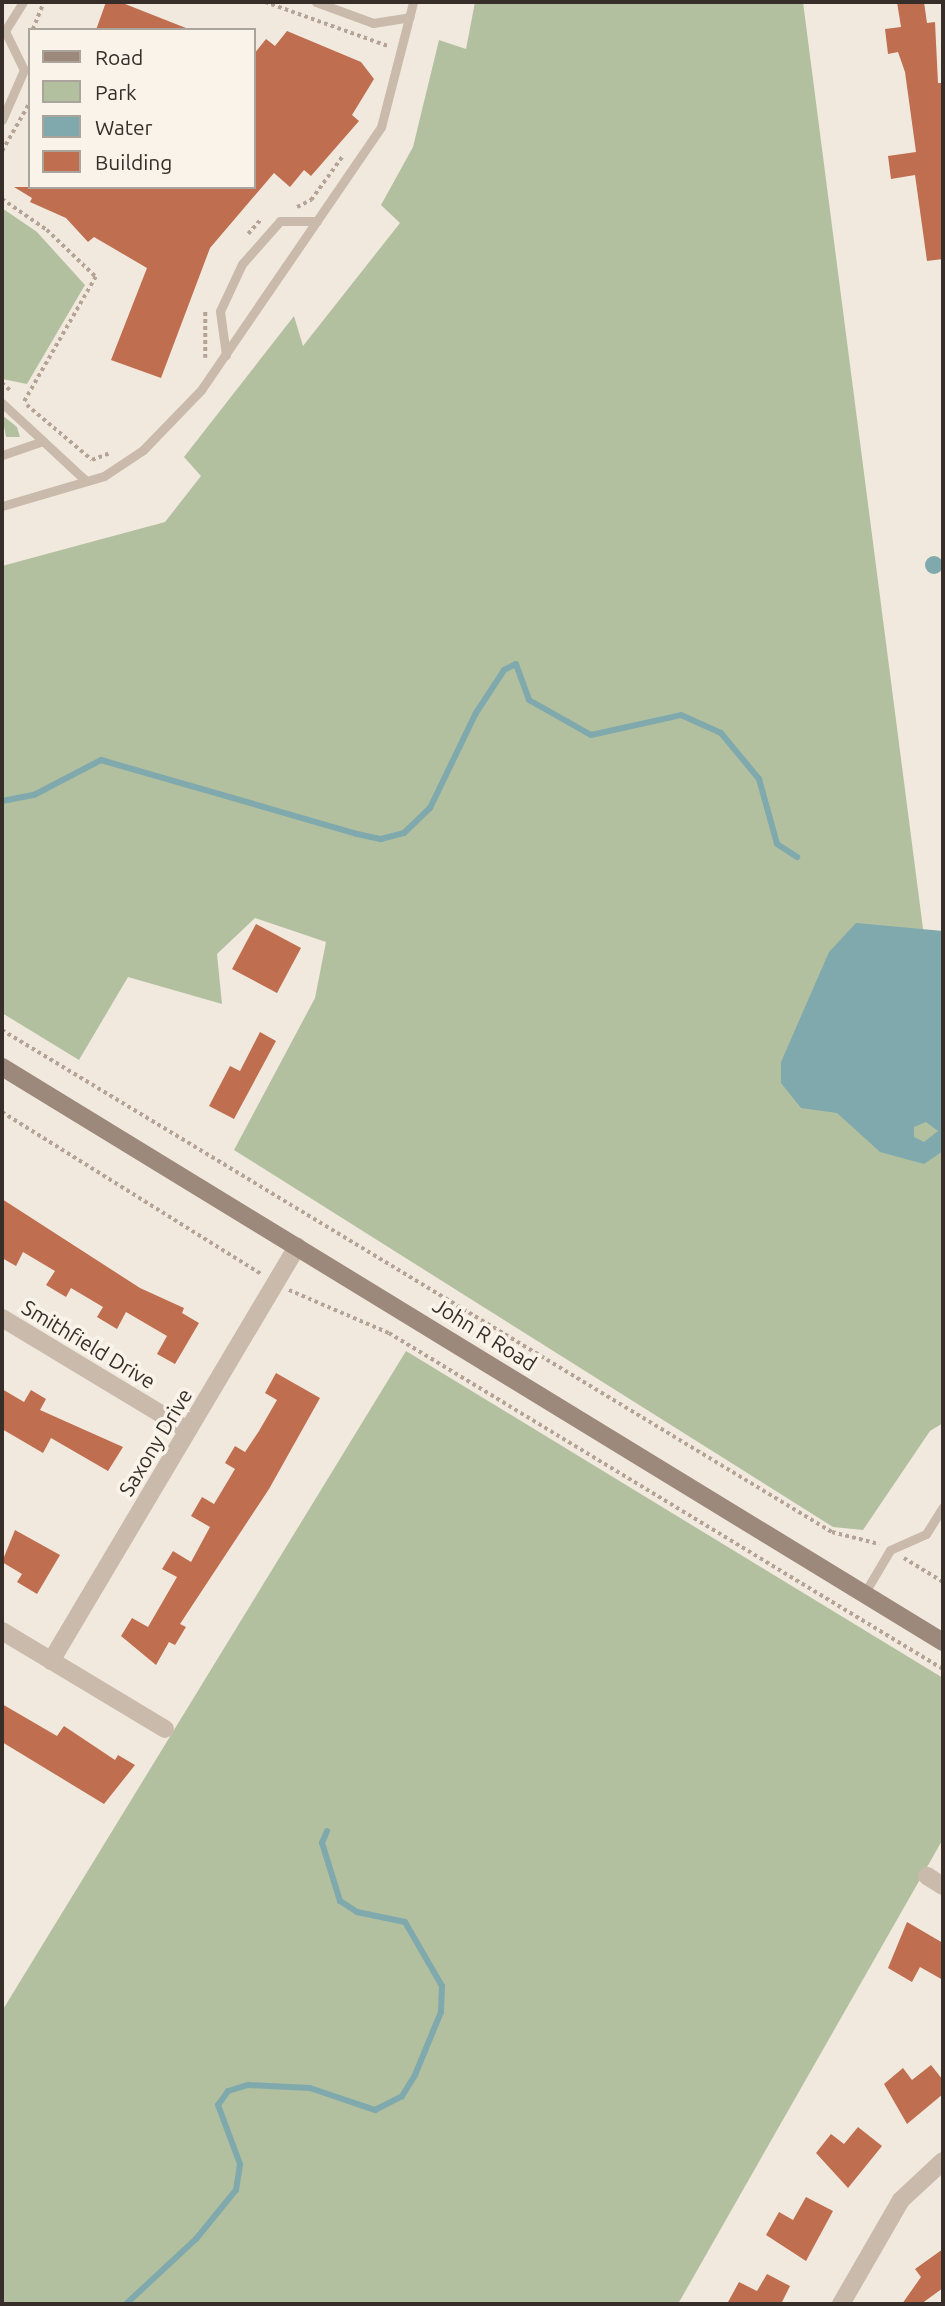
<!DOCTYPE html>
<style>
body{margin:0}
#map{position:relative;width:945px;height:2306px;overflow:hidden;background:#f1e9de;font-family:Ubuntu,sans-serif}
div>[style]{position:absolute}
.green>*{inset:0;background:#b3c09f}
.water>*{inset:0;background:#7fa9ad}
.round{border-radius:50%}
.stream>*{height:6px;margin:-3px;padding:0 3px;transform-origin:3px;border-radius:3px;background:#7fa9ad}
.building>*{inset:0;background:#bf6e4f}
.path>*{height:3.5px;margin-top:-1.75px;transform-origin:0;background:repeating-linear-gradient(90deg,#b5a495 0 3.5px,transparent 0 7px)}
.lane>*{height:9px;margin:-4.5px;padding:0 4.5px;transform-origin:4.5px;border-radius:4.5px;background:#c9baab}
.street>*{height:18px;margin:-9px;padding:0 9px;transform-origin:9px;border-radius:9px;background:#c9baab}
.secondary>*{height:18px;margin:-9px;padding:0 9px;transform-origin:9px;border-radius:9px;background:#9c897c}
span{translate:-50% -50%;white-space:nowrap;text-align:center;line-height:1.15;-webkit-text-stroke:7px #f9f3ea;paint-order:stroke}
.street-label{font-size:21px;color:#372e2a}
.frame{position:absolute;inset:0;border:4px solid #372e2a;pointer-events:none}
.legend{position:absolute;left:28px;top:28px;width:228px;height:161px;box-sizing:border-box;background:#f9f3ea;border:2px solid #aba49d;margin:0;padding:9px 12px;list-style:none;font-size:21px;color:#372e2a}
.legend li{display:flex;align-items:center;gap:14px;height:35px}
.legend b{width:35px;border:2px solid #aba49d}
</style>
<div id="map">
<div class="green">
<div style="clip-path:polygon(475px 2px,803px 2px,943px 1083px,943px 1423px,930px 1431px,863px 1530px,833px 1527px,234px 1150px,315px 998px,326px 942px,255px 918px,217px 954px,222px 1004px,128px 977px,79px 1060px,2px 1013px,2px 566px,165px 522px,201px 476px,184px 457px,294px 316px,303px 346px,400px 223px,381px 205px,413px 147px,439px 40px,466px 49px)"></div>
<div style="clip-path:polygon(2px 208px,37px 232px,85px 285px,27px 384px,2px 379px)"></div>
<div style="clip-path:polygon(2px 415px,17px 427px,20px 437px,6px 437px)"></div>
<div style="clip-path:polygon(406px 1351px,943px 1678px,943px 1839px,678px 2304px,2px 2304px,2px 2011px)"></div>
</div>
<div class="water">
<div class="round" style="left:925px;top:556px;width:18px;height:18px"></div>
<div style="clip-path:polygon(evenodd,856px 923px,943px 931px,943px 1151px,924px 1164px,880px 1152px,837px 1113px,801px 1108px,781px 1083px,781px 1062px,829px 952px,856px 923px,926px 1122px,938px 1131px,924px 1142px,914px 1137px,914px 1127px,926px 1122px)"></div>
</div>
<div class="stream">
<div style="left:2px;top:801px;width:33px;rotate:-11deg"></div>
<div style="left:34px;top:795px;width:76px;rotate:-27.6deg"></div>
<div style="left:101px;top:760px;width:266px;rotate:16.1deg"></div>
<div style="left:357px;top:834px;width:25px;rotate:12deg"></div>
<div style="left:381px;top:839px;width:24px;rotate:-15deg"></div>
<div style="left:404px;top:833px;width:36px;rotate:-44deg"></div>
<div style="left:430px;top:808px;width:106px;rotate:-64.2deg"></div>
<div style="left:476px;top:713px;width:51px;rotate:-56.9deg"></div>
<div style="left:504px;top:670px;width:13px;rotate:-27deg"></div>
<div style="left:516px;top:664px;width:38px;rotate:70deg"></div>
<div style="left:529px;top:700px;width:71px;rotate:29.4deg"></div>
<div style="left:591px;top:735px;width:92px;rotate:-12.5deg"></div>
<div style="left:681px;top:715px;width:44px;rotate:24.2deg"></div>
<div style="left:721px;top:733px;width:60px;rotate:50.4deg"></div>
<div style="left:759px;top:779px;width:67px;rotate:74.5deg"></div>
<div style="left:777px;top:844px;width:24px;rotate:33deg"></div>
<div style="left:126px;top:2304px;width:96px;rotate:-42.9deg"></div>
<div style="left:196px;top:2239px;width:63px;rotate:-50.8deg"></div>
<div style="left:236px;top:2190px;width:26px;rotate:-81deg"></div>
<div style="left:240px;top:2164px;width:63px;rotate:-110.4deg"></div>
<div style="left:218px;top:2105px;width:17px;rotate:-54deg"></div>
<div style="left:228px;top:2091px;width:21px;rotate:-17deg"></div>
<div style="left:248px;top:2085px;width:62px;rotate:2.8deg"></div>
<div style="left:310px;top:2088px;width:69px;rotate:18.7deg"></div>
<div style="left:375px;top:2110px;width:30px;rotate:-27deg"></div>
<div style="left:402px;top:2096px;width:25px;rotate:-58deg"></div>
<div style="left:415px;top:2075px;width:68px;rotate:-67.6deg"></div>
<div style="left:441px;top:2012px;width:26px;rotate:-88deg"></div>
<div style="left:442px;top:1986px;width:74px;rotate:-120deg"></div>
<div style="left:405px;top:1922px;width:49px;rotate:-168.2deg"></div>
<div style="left:357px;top:1912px;width:20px;rotate:-147deg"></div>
<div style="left:340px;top:1901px;width:61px;rotate:-107.2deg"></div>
<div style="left:322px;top:1843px;width:13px;rotate:-67deg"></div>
</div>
<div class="building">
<div style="clip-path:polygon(106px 2px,120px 2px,191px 30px,96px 30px)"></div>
<div style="clip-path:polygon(897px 2px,924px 2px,927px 23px,935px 22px,938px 83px,943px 83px,943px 259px,927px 261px,915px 175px,891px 179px,888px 156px,916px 152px,905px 72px,898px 52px,888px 54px,885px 29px,901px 27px)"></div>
<div style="clip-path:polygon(287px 31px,361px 62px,374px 79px,352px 115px,359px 121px,311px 176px,304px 170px,290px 187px,274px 173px,210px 248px,161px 378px,111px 360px,147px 268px,94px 237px,88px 242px,66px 218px,30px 202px,32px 198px,14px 187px,254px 187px,254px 54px,266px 39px,275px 46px)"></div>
<div style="clip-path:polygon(256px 924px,301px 948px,277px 993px,232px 969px)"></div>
<div style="clip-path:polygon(260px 1032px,276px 1041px,234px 1119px,209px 1106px,230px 1066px,240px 1071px)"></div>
<div style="clip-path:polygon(2px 1199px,140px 1288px,184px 1308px,182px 1313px,199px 1323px,175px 1364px,157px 1354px,167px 1336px,126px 1312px,117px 1329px,97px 1317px,103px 1307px,71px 1288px,66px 1297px,46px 1285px,55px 1271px,23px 1252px,16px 1266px,2px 1258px)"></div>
<div style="clip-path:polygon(276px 1373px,320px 1398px,269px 1489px,180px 1624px,186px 1627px,175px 1645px,169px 1642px,156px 1665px,121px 1636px,132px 1618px,148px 1627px,177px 1577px,162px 1569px,173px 1551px,191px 1562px,210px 1527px,191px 1516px,202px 1497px,214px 1504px,235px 1469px,225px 1463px,235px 1446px,245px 1452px,259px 1431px,277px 1400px,265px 1393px)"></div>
<div style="clip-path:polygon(2px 1389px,24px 1402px,31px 1390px,46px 1399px,40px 1410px,123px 1447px,108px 1471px,51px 1438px,43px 1453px,2px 1429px)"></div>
<div style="clip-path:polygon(15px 1530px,60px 1555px,37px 1594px,17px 1582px,22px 1574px,2px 1562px)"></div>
<div style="clip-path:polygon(2px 1704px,57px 1736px,64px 1726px,115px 1760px,118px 1755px,135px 1765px,104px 1804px,2px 1742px)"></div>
<div style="clip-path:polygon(907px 1922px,943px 1943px,943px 1980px,920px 1967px,912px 1982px,888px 1968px)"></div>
<div style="clip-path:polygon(931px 2065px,943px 2080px,943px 2094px,907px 2124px,884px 2084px,903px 2068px,912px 2080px)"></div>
<div style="clip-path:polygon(858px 2127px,882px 2146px,848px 2188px,816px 2153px,831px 2134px,844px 2144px)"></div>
<div style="clip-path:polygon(806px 2197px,833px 2211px,806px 2261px,766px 2235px,779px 2212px,793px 2220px)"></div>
<div style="clip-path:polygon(943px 2249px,943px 2288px,921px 2304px,902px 2304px,921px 2277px,915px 2269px)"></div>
<div style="clip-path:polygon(767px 2274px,790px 2286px,781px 2304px,727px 2304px,739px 2282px,757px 2291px)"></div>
</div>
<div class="path">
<div style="left:265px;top:2px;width:131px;rotate:19.7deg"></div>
<div style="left:30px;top:36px;width:37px;rotate:-68deg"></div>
<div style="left:2px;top:151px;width:56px;rotate:-60.3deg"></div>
<div style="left:2px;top:199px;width:55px;rotate:34.6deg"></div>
<div style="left:47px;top:230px;width:68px;rotate:43.8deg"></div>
<div style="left:96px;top:277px;width:144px;rotate:119.9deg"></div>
<div style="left:297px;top:207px;width:16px;rotate:-27deg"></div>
<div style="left:311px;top:200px;width:53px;rotate:-54.2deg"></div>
<div style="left:248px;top:234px;width:20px;rotate:-49deg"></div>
<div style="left:205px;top:358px;width:47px;rotate:-90deg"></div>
<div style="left:2px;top:383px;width:12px;rotate:42deg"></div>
<div style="left:27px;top:405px;width:85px;rotate:40.2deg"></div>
<div style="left:92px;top:460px;width:19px;rotate:-21deg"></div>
<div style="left:2px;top:1030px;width:970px;rotate:31.17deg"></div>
<div style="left:832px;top:1532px;width:49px;rotate:14.3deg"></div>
<div style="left:2px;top:1112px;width:305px;rotate:32deg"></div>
<div style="left:289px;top:1290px;width:109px;rotate:23.3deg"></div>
<div style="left:389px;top:1333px;width:648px;rotate:31.24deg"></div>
<div style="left:904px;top:1558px;width:46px;rotate:31.6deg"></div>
</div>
<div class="lane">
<div style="left:316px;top:2px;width:61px;rotate:20.2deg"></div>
<div style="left:373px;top:23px;width:37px;rotate:-9deg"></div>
<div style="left:3px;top:34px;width:38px;rotate:-58deg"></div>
<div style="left:2px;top:120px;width:55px;rotate:-66.3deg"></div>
<div style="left:24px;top:70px;width:43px;rotate:-116deg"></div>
<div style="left:226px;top:355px;width:44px;rotate:-97.8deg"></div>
<div style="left:220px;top:311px;width:52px;rotate:-64.9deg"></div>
<div style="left:242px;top:264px;width:57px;rotate:-48.5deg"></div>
<div style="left:280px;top:221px;width:37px"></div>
<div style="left:2px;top:403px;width:56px;rotate:42.8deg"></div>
<div style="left:43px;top:441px;width:43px;rotate:161.1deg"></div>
<div style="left:43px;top:441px;width:59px;rotate:42.9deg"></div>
<div style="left:2px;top:506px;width:106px;rotate:-16.4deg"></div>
<div style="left:104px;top:476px;width:47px;rotate:-33.7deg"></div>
<div style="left:143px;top:450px;width:83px;rotate:-46deg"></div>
<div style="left:201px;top:390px;width:319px;rotate:-55.6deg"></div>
<div style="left:381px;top:127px;width:129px;rotate:-75.6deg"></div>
<div style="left:864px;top:1594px;width:51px;rotate:-59.4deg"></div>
<div style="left:890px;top:1550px;width:39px;rotate:-24deg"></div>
<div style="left:926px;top:1534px;width:32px;rotate:-58deg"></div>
</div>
<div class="street">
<div style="left:2px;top:1318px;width:217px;rotate:31.1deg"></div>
<div style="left:2px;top:1631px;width:190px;rotate:31deg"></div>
<div style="left:51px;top:1661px;width:482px;rotate:-59.3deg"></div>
<div style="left:927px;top:1876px;width:19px;rotate:32deg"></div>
<div style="left:841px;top:2304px;width:120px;rotate:-60deg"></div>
<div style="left:901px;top:2200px;width:57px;rotate:-42.9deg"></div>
</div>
<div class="secondary">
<div style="left:2px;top:1067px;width:1103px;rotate:31.43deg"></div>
</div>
<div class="street-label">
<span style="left:485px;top:1334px;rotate:32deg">John R Road</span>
<span style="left:89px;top:1344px;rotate:31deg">Smithfield Drive</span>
<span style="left:155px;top:1442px;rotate:-59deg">Saxony Drive</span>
</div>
<div class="frame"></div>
<ul class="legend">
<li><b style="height:9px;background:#9c897c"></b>Road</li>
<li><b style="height:19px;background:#b3c09f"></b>Park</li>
<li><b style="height:19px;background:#7fa9ad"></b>Water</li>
<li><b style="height:19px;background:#bf6e4f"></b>Building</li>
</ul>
</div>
